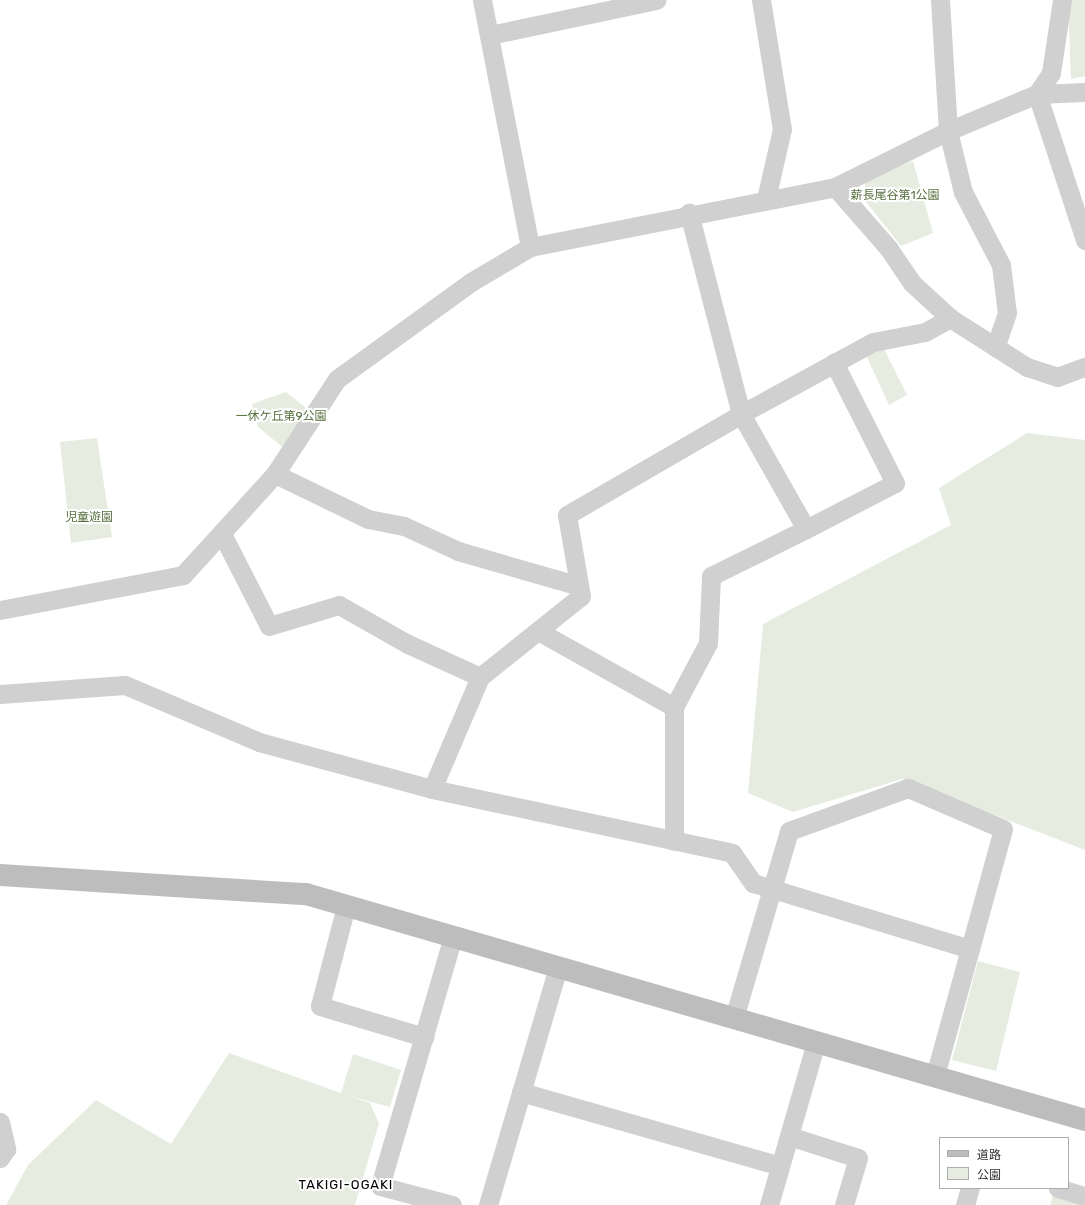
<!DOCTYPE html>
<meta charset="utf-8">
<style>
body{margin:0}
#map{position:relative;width:1085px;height:1205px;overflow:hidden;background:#fff;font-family:Rubik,"Noto Sans JP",sans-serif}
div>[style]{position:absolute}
.green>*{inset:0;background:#e6ecdf}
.street>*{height:19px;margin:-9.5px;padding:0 9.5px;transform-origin:9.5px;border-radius:9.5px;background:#d0d0d0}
.secondary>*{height:22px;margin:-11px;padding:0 11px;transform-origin:11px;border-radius:11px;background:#bdbdbd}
span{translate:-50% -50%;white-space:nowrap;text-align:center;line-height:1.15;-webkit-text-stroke:4px #fff;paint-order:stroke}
.park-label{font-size:12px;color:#56703f}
.neighbourhood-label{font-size:13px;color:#000;letter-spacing:1px}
.legend{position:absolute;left:939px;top:1137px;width:130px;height:52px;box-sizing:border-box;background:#fff;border:1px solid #adadad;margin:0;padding:5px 7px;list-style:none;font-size:12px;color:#333}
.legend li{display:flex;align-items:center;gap:8px;height:20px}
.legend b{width:20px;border:1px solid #adadad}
</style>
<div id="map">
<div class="green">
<div style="clip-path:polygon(1068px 0,1085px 0,1085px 76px,1071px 79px)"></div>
<div style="clip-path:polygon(913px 161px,933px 233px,901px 246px,863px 198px,866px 179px)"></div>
<div style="clip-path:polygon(881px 343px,907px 395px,889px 405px,864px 351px)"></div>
<div style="clip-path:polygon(286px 392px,311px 412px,286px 450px,258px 427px,252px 404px)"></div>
<div style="clip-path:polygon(1027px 433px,1085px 440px,1085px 850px,902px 779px,793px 812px,748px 793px,763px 624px,951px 525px,939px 488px)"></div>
<div style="clip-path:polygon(97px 438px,112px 537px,71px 543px,60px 442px)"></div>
<div style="clip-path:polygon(978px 961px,1020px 972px,996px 1071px,952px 1060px)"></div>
<div style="clip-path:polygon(229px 1053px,341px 1093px,353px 1054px,401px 1070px,390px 1107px,350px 1096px,370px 1103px,379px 1123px,355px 1205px,6px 1205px,28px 1165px,96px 1100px,171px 1144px)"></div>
<div style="clip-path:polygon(1054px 1191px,1085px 1205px,1050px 1205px)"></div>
</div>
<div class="street">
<div style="left:482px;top:0;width:252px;rotate:79deg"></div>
<div style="left:761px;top:0;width:131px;rotate:80.8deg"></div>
<div style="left:782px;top:129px;width:72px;rotate:102.9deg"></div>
<div style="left:940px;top:0;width:131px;rotate:86.5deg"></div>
<div style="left:948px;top:131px;width:63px;rotate:76.2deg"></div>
<div style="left:963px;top:192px;width:82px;rotate:62.5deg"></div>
<div style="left:1001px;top:265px;width:48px;rotate:82.9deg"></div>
<div style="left:1007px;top:313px;width:36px;rotate:109deg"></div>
<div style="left:1062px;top:0;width:74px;rotate:98.6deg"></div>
<div style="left:1051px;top:73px;width:25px;rotate:124deg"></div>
<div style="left:1037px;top:94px;width:154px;rotate:71.8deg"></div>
<div style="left:490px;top:35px;width:170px;rotate:-11.9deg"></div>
<div style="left:835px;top:187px;width:82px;rotate:48.9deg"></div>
<div style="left:889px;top:249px;width:41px;rotate:55.9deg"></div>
<div style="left:912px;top:283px;width:52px;rotate:42.6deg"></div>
<div style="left:950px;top:318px;width:91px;rotate:32.5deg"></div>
<div style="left:1027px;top:367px;width:32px;rotate:18deg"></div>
<div style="left:1057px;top:377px;width:30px;rotate:-20deg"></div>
<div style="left:275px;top:474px;width:103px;rotate:25.8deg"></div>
<div style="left:368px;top:519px;width:37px;rotate:11deg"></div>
<div style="left:404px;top:526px;width:60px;rotate:24.8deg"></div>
<div style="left:458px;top:551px;width:126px;rotate:16.1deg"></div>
<div style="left:806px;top:529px;width:100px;rotate:-27.3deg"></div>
<div style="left:895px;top:483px;width:135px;rotate:-116.9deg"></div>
<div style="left:222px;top:534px;width:103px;rotate:62.9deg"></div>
<div style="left:269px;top:626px;width:73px;rotate:-16.7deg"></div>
<div style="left:339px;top:605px;width:79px;rotate:29.5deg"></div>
<div style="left:408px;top:644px;width:79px;rotate:24.6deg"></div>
<div style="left:0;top:610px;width:186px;rotate:-10.8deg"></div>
<div style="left:183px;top:575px;width:137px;rotate:-47.7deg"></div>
<div style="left:275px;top:474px;width:113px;rotate:-56.9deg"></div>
<div style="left:337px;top:379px;width:165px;rotate:-35.9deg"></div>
<div style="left:471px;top:282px;width:69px;rotate:-30.7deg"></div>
<div style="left:530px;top:247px;width:311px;rotate:-11.1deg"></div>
<div style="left:835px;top:187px;width:126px;rotate:-26.4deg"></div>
<div style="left:948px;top:131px;width:96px;rotate:-22.6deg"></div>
<div style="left:1037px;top:94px;width:48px;rotate:-2.4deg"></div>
<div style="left:538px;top:631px;width:156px;rotate:29.2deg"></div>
<div style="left:0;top:694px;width:125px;rotate:-4.1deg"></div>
<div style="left:125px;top:685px;width:146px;rotate:23deg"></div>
<div style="left:259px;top:742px;width:179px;rotate:15.2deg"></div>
<div style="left:432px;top:789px;width:307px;rotate:12deg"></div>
<div style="left:732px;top:853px;width:37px;rotate:55deg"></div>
<div style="left:753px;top:883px;width:227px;rotate:16.9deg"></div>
<div style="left:432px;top:789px;width:122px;rotate:-66.8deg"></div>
<div style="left:480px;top:677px;width:129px;rotate:-38.7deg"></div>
<div style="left:581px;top:596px;width:82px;rotate:-99.8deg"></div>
<div style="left:567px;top:515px;width:201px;rotate:-30.1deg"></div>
<div style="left:741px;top:414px;width:150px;rotate:-28.6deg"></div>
<div style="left:873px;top:342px;width:53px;rotate:-10.9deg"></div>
<div style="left:925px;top:332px;width:29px;rotate:-29deg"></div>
<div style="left:674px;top:841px;width:134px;rotate:-90deg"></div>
<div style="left:674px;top:707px;width:72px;rotate:-62deg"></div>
<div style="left:708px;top:643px;width:67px;rotate:-87.4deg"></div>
<div style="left:711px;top:576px;width:106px;rotate:-26.3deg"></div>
<div style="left:806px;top:529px;width:132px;rotate:-119.5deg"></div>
<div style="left:741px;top:414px;width:208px;rotate:-104.5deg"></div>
<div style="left:346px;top:906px;width:103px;rotate:104.6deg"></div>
<div style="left:320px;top:1006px;width:109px;rotate:16.6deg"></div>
<div style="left:734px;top:1018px;width:195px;rotate:-73.6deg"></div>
<div style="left:789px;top:831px;width:127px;rotate:-19.9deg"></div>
<div style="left:908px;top:788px;width:103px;rotate:23.3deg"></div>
<div style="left:1003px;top:829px;width:256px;rotate:105.4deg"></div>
<div style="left:521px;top:1092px;width:269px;rotate:15.9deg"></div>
<div style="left:0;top:1122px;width:28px;rotate:77deg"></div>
<div style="left:6px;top:1149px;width:11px;rotate:124deg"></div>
<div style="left:789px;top:1136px;width:72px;rotate:17.7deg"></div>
<div style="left:858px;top:1158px;width:49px;rotate:106.6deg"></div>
<div style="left:1058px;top:1188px;width:28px;rotate:17deg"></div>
<div style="left:452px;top:1205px;width:74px;rotate:-165.2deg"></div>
<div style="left:380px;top:1186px;width:259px;rotate:-73.7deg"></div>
<div style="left:488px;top:1205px;width:248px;rotate:-73.6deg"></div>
<div style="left:769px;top:1205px;width:170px;rotate:-73.9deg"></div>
<div style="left:965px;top:1205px;width:18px;rotate:-74deg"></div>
</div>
<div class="secondary">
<div style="left:0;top:875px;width:307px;rotate:3.6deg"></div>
<div style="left:306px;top:894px;width:811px;rotate:16.18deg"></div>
</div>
<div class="park-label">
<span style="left:895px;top:196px">薪長尾谷第1公園</span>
<span style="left:281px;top:417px">一休ケ丘第9公園</span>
<span style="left:89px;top:518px">児童遊園</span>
</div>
<div class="neighbourhood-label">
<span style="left:346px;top:1185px">TAKIGI-OGAKI</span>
</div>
<ul class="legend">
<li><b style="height:5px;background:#bdbdbd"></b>道路</li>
<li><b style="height:11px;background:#e6ecdf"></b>公園</li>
</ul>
</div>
